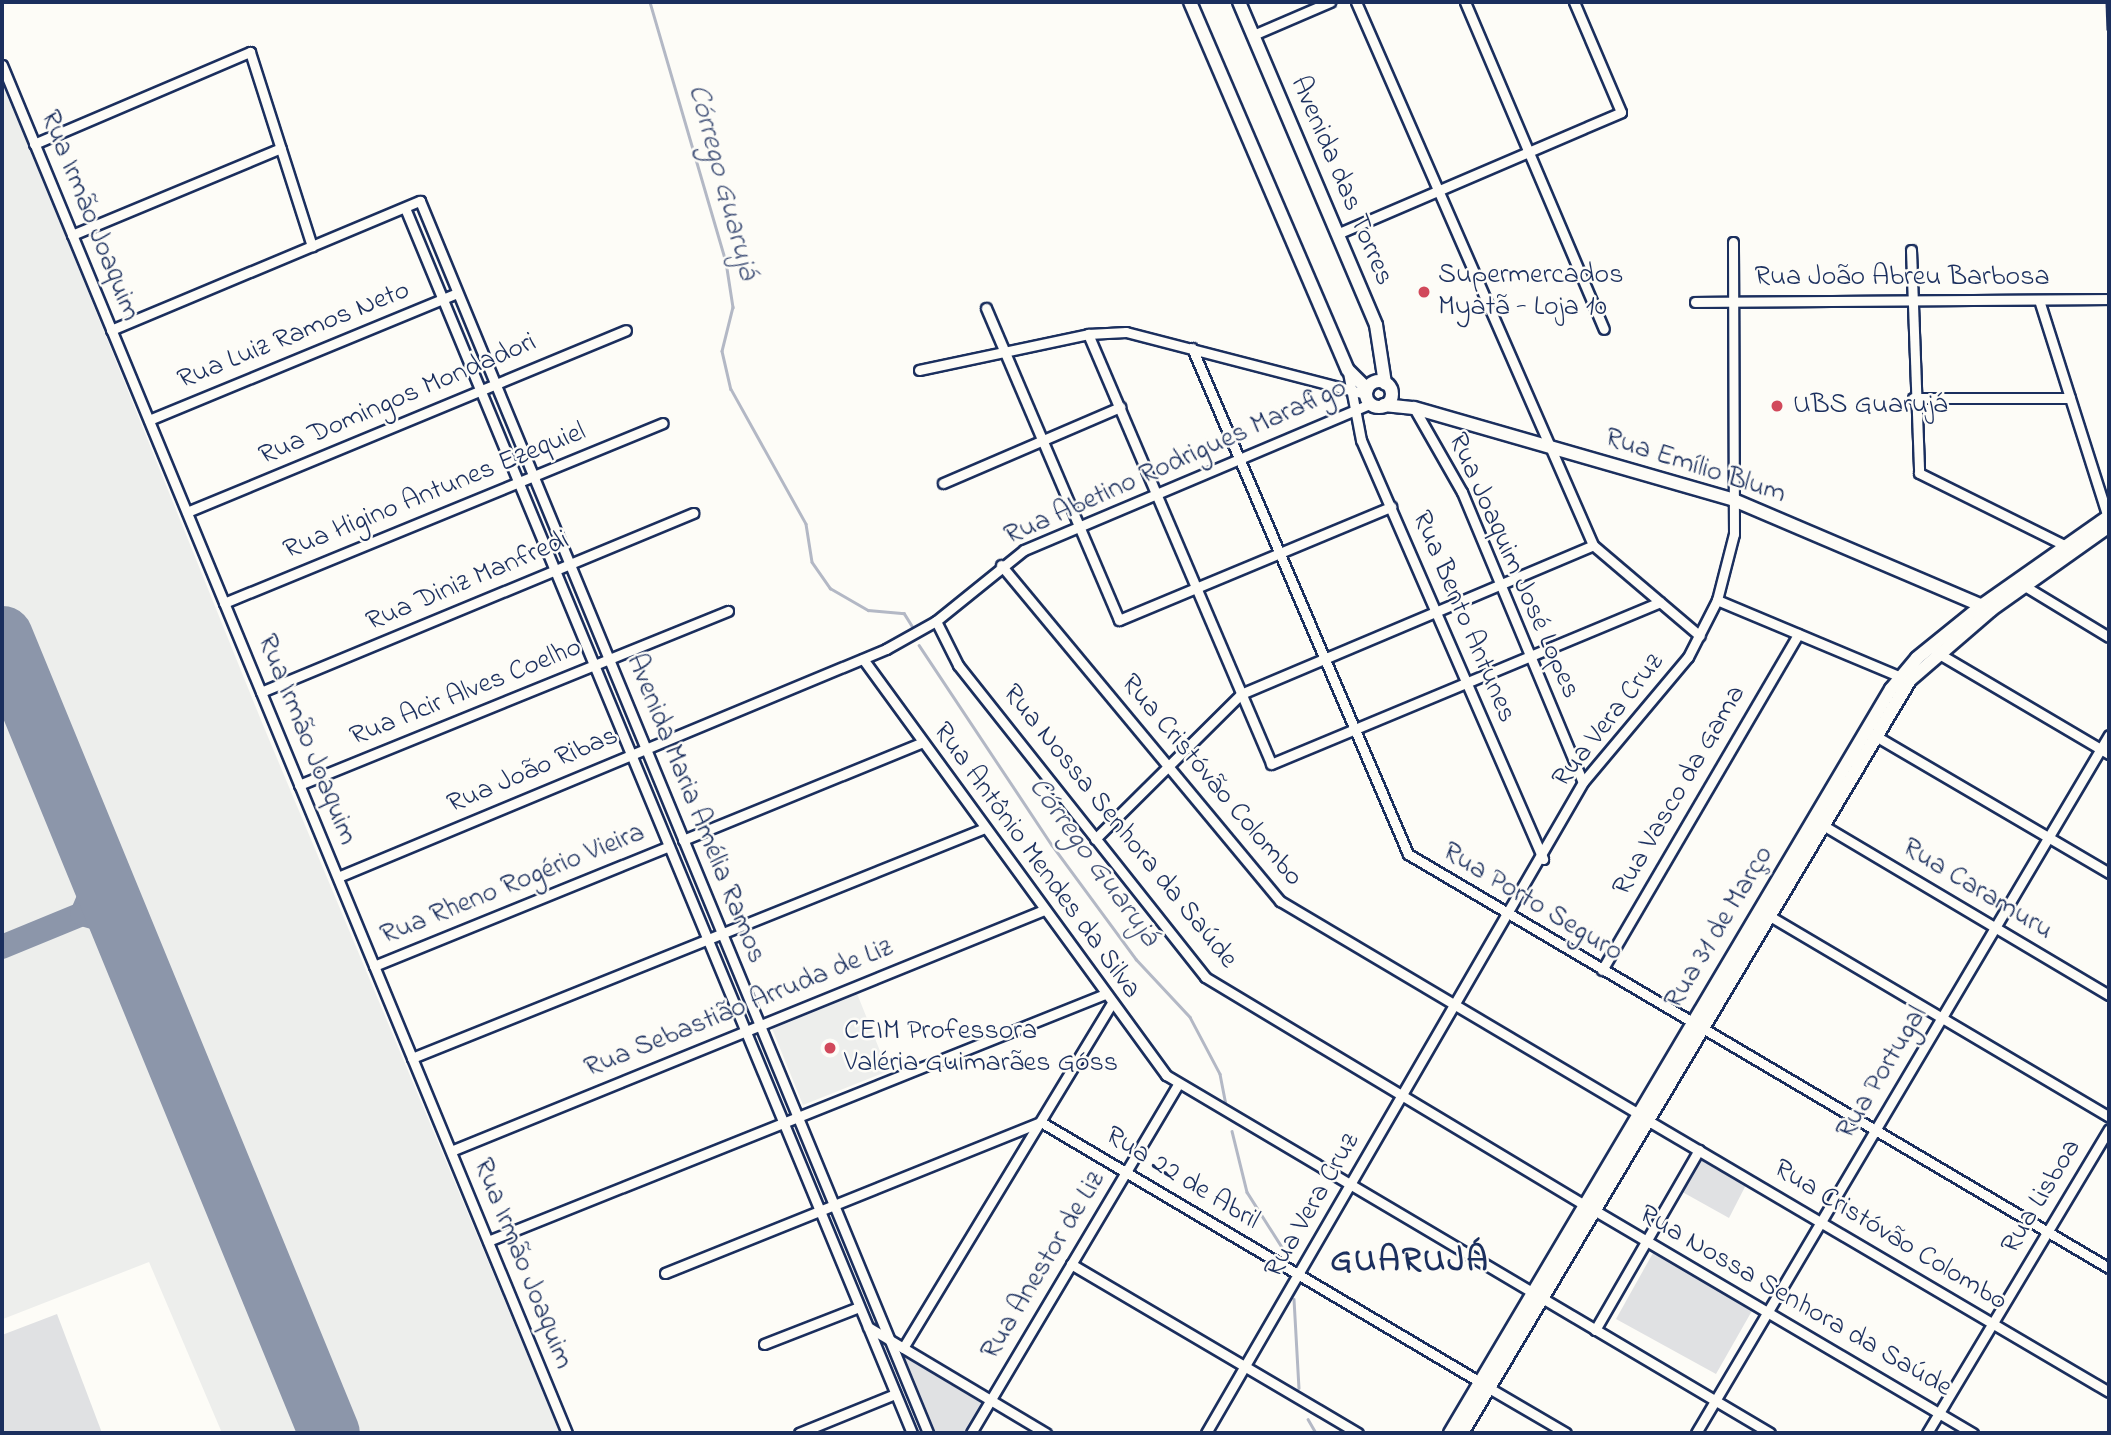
<!DOCTYPE html>
<meta charset="utf-8">
<style>
body{margin:0}
#map{position:relative;width:2111px;height:1435px;overflow:hidden;background:#fdfcf7;font-family:"Indie Flower",sans-serif}
div>[style]{position:absolute}
.built>*{inset:0;background:#edeeec}
.green>*{inset:0;background:#e0e1e3}
.stream>*{height:2.5px;margin:-1.25px;padding:0 1.25px;transform-origin:1.25px;border-radius:1.25px;background:#b3b8c5}
.taxiway>*{height:24px;margin:-12px;padding:0 12px;transform-origin:12px;border-radius:12px;background:#8c96aa}
.runway>*{height:61px;margin:-30.5px;padding:0 30.5px;transform-origin:30.5px;border-radius:30.5px;background:#8c96aa}
.roads{filter:drop-shadow(2px 0 #1b2f5e) drop-shadow(-2px 0 #1b2f5e) drop-shadow(0 2px #1b2f5e) drop-shadow(0 -2px #1b2f5e)}
.minor>*{height:9px;margin:-4.5px;padding:0 4.5px;transform-origin:4.5px;border-radius:4.5px;background:#fdfcf7}
.major>*{height:12px;margin:-6px;padding:0 6px;transform-origin:6px;border-radius:6px;background:#fdfcf7}
.major>.ring{margin:-6px;padding:0;box-sizing:content-box;background:none;border:12px solid #fdfcf7;border-radius:50%}
.rail>*{height:5px;margin-top:-2.5px;transform-origin:0;background:repeating-linear-gradient(90deg,#fdfcf7 0 8px,#1b2f5e 0 16px);box-sizing:border-box;border-block:2px solid #1b2f5e}
.dots>*{width:19px;height:19px;translate:-50% -50%;box-sizing:border-box;border:4px solid #fdfcf7;border-radius:50%}
span{translate:-50% -50%;white-space:nowrap;text-align:center;line-height:1.15;-webkit-text-stroke:5px #fdfcf7;paint-order:stroke}
.street-label{font-size:28px;color:#1b2f5e}
.poi-label{font-size:28px;color:#1b2f5e}
.left{translate:0 -50%;text-align:left}
.water-label{font-size:30px;color:#49587d;font-style:italic}
.district-label{font-size:35px;color:#1b2f5e;font-weight:700;letter-spacing:2px}
.frame{position:absolute;inset:0;border:4px solid #1b2f5e;pointer-events:none}
</style>
<div id="map">
<div class="built">
<div style="clip-path:polygon(2px 79px,263px 725px,560px 1433px,222px 1433px,149px 1262px,3px 1319px)"></div>
<div style="clip-path:polygon(856px 991px,888px 1071px,803px 1105px,771px 1026px)"></div>
</div>
<div class="green">
<div style="clip-path:polygon(1699px 1150px,1749px 1179px,1729px 1218px,1677px 1189px)"></div>
<div style="clip-path:polygon(1653px 1253px,1753px 1309px,1716px 1374px,1616px 1319px)"></div>
<div style="clip-path:polygon(57px 1314px,102px 1433px,2px 1433px,2px 1335px)"></div>
<div style="clip-path:polygon(890px 1340px,991px 1400px,971px 1433px,928px 1433px)"></div>
</div>
<div class="stream">
<div style="left:650px;top:2px;width:271px;rotate:73.7deg"></div>
<div style="left:726px;top:262px;width:46px;rotate:81.2deg"></div>
<div style="left:733px;top:307px;width:45px;rotate:104deg"></div>
<div style="left:722px;top:351px;width:39px;rotate:77deg"></div>
<div style="left:731px;top:389px;width:154px;rotate:60.9deg"></div>
<div style="left:806px;top:524px;width:38px;rotate:81deg"></div>
<div style="left:812px;top:562px;width:32px;rotate:55deg"></div>
<div style="left:830px;top:588px;width:44px;rotate:30.1deg"></div>
<div style="left:868px;top:610px;width:36px;rotate:5deg"></div>
<div style="left:904px;top:613px;width:15px;rotate:58deg"></div>
<div style="left:919px;top:645px;width:240px;rotate:56.4deg"></div>
<div style="left:1052px;top:845px;width:142px;rotate:53.6deg"></div>
<div style="left:1136px;top:959px;width:79px;rotate:47deg"></div>
<div style="left:1190px;top:1017px;width:64px;rotate:62.2deg"></div>
<div style="left:1220px;top:1074px;width:31px;rotate:79deg"></div>
<div style="left:1232px;top:1131px;width:63px;rotate:76.2deg"></div>
<div style="left:1247px;top:1192px;width:75px;rotate:57.6deg"></div>
<div style="left:1294px;top:1299px;width:89px;rotate:86.8deg"></div>
<div style="left:1308px;top:1419px;width:16px;rotate:60deg"></div>
</div>
<div class="taxiway">
<div style="left:82px;top:914px;width:43px;rotate:-67deg"></div>
<div style="left:2px;top:947px;width:87px;rotate:-22.4deg"></div>
<div style="left:82px;top:914px;width:40px;rotate:16deg"></div>
</div>
<div class="runway">
<div style="left:2px;top:636px;width:861px;rotate:67.69deg"></div>
</div>
<div class="roads">
<div class="minor">
<div style="left:1356px;top:2px;width:592px;rotate:66.42deg"></div>
<div style="left:1593px;top:545px;width:140px;rotate:40.4deg"></div>
<div style="left:1465px;top:2px;width:355px;rotate:67deg"></div>
<div style="left:1253px;top:35px;width:84px;rotate:-23.2deg"></div>
<div style="left:2px;top:65px;width:1480px;rotate:67.56deg"></div>
<div style="left:34px;top:144px;width:235px;rotate:-23.1deg"></div>
<div style="left:250px;top:52px;width:204px;rotate:72.3deg"></div>
<div style="left:405px;top:208px;width:1326px;rotate:67.52deg"></div>
<div style="left:1337px;top:234px;width:309px;rotate:-23.2deg"></div>
<div style="left:1621px;top:112px;width:120px;rotate:-113.1deg"></div>
<div style="left:72px;top:235px;width:226px;rotate:-22.6deg"></div>
<div style="left:1911px;top:250px;width:223px;rotate:87.9deg"></div>
<div style="left:1919px;top:473px;width:166px;rotate:26.4deg"></div>
<div style="left:2039px;top:300px;width:232px;rotate:72.4deg"></div>
<div style="left:1695px;top:302px;width:414px;rotate:-0.4deg"></div>
<div style="left:986px;top:308px;width:339px;rotate:66.9deg"></div>
<div style="left:1119px;top:620px;width:295px;rotate:-22.6deg"></div>
<div style="left:111px;top:330px;width:335px;rotate:-22.7deg"></div>
<div style="left:420px;top:201px;width:1333px;rotate:67.59deg"></div>
<div style="left:1088px;top:334px;width:467px;rotate:66.9deg"></div>
<div style="left:1271px;top:764px;width:421px;rotate:-22.6deg"></div>
<div style="left:1192px;top:348px;width:550px;rotate:66.88deg"></div>
<div style="left:1408px;top:854px;width:814px;rotate:30.57deg"></div>
<div style="left:919px;top:370px;width:173px;rotate:-12deg"></div>
<div style="left:1088px;top:334px;width:38px;rotate:-3deg"></div>
<div style="left:1126px;top:332px;width:248px;rotate:14.5deg"></div>
<div style="left:1348px;top:372px;width:69px;rotate:79.2deg"></div>
<div style="left:1361px;top:440px;width:457px;rotate:66.5deg"></div>
<div style="left:1913px;top:398px;width:157px"></div>
<div style="left:1414px;top:408px;width:97px;rotate:60.3deg"></div>
<div style="left:1462px;top:492px;width:314px;rotate:67.4deg"></div>
<div style="left:149px;top:420px;width:333px;rotate:-22.4deg"></div>
<div style="left:943px;top:483px;width:193px;rotate:-23.2deg"></div>
<div style="left:187px;top:512px;width:475px;rotate:-22.5deg"></div>
<div style="left:1001px;top:565px;width:437px;rotate:50.3deg"></div>
<div style="left:1280px;top:901px;width:417px;rotate:30.7deg"></div>
<div style="left:2023px;top:585px;width:100px;rotate:31.2deg"></div>
<div style="left:1717px;top:600px;width:199px;rotate:22.7deg"></div>
<div style="left:224px;top:603px;width:474px;rotate:-22.3deg"></div>
<div style="left:936px;top:621px;width:49px;rotate:63.4deg"></div>
<div style="left:958px;top:665px;width:398px;rotate:51.6deg"></div>
<div style="left:1205px;top:977px;width:443px;rotate:31deg"></div>
<div style="left:1936px;top:652px;width:201px;rotate:30.5deg"></div>
<div style="left:863px;top:659px;width:515px;rotate:53.93deg"></div>
<div style="left:1166px;top:1075px;width:702px;rotate:30.66deg"></div>
<div style="left:261px;top:692px;width:468px;rotate:-22.5deg"></div>
<div style="left:1874px;top:735px;width:273px;rotate:30.4deg"></div>
<div style="left:299px;top:785px;width:463px;rotate:-22.1deg"></div>
<div style="left:1821px;top:824px;width:335px;rotate:30.7deg"></div>
<div style="left:1095px;top:839px;width:206px;rotate:-44.8deg"></div>
<div style="left:1241px;top:694px;width:382px;rotate:-22.9deg"></div>
<div style="left:683px;top:840px;width:259px;rotate:-22.2deg"></div>
<div style="left:338px;top:877px;width:594px;rotate:-22.59deg"></div>
<div style="left:886px;top:649px;width:57px;rotate:-29.2deg"></div>
<div style="left:936px;top:621px;width:113px;rotate:-38.9deg"></div>
<div style="left:1024px;top:550px;width:376px;rotate:-22.9deg"></div>
<div style="left:1768px;top:915px;width:396px;rotate:30.6deg"></div>
<div style="left:374px;top:966px;width:318px;rotate:-22.1deg"></div>
<div style="left:1602px;top:970px;width:389px;rotate:-59.7deg"></div>
<div style="left:412px;top:1058px;width:617px;rotate:-21.87deg"></div>
<div style="left:1647px;top:1120px;width:536px;rotate:30.49deg"></div>
<div style="left:451px;top:1151px;width:640px;rotate:-22.12deg"></div>
<div style="left:1594px;top:1210px;width:440px;rotate:30.5deg"></div>
<div style="left:488px;top:1241px;width:665px;rotate:-21.82deg"></div>
<div style="left:1071px;top:1264px;width:333px;rotate:30.5deg"></div>
<div style="left:665px;top:1273px;width:405px;rotate:-21.9deg"></div>
<div style="left:1041px;top:1122px;width:510px;rotate:30.64deg"></div>
<div style="left:868px;top:1327px;width:207px;rotate:30.8deg"></div>
<div style="left:1595px;top:1330px;width:208px;rotate:-60deg"></div>
<div style="left:764px;top:1344px;width:102px;rotate:-21.3deg"></div>
<div style="left:903px;top:1348px;width:403px;rotate:-58.8deg"></div>
<div style="left:1489px;top:1388px;width:89px;rotate:30.3deg"></div>
<div style="left:799px;top:1433px;width:104px;rotate:-22.1deg"></div>
<div style="left:971px;top:1433px;width:405px;rotate:-59.3deg"></div>
<div style="left:1206px;top:1433px;width:752px;rotate:-59.92deg"></div>
<div style="left:1583px;top:782px;width:163px;rotate:-50deg"></div>
<div style="left:1688px;top:657px;width:64px;rotate:-63deg"></div>
<div style="left:1717px;top:600px;width:68px;rotate:-75.6deg"></div>
<div style="left:1734px;top:534px;width:292px;rotate:-90.2deg"></div>
<div style="left:1696px;top:1433px;width:811px;rotate:-59.39deg"></div>
<div style="left:1927px;top:1433px;width:354px;rotate:-59.1deg"></div>
</div>
<div class="major">
<div style="left:1190px;top:2px;width:400px;rotate:66.8deg"></div>
<div style="left:1348px;top:370px;width:27px;rotate:45deg"></div>
<div style="left:1239px;top:2px;width:351px;rotate:67deg"></div>
<div style="left:1376px;top:325px;width:59px;rotate:81.2deg"></div>
<div class="ring" style="left:1366px;top:381px;width:14px;height:14px"></div>
<div style="left:1384px;top:405px;width:30px;rotate:6deg"></div>
<div style="left:1414px;top:408px;width:333px;rotate:16deg"></div>
<div style="left:1734px;top:500px;width:275px;rotate:23.1deg"></div>
<div style="left:1450px;top:1433px;width:865px;rotate:-59.34deg"></div>
<div style="left:1891px;top:689px;width:40px;rotate:-50deg"></div>
<div style="left:1917px;top:658px;width:82px;rotate:-39.1deg"></div>
<div style="left:1981px;top:606px;width:156px;rotate:-35.1deg"></div>
<div style="left:1462px;top:1433px;width:876px;rotate:-59.25deg"></div>
<div style="left:1910px;top:680px;width:107px;rotate:-40.8deg"></div>
<div style="left:1991px;top:610px;width:145px;rotate:-35.4deg"></div>
</div>
</div>
<div class="rail">
<div style="left:2108px;top:2px;width:28px;rotate:88deg"></div>
</div>
<div class="dots">
<div style="left:1424px;top:292px;background:#d1495b"></div>
<div style="left:1777px;top:406px;background:#d1495b"></div>
<div style="left:830px;top:1048px;background:#d1495b"></div>
</div>
<div class="street-label">
<span style="left:1341px;top:181px;rotate:67deg">Avenida das Torres</span>
<span style="left:89px;top:216px;rotate:68deg">Rua Irmão Joaquim</span>
<span style="left:1902px;top:278px">Rua João Abreu Barbosa</span>
<span style="left:294px;top:336px;rotate:-22deg">Rua Luiz Ramos Neto</span>
<span style="left:398px;top:400px;rotate:-23deg">Rua Domingos Mondadori</span>
<span style="left:1176px;top:463px;rotate:-24deg">Rua Abetino Rodrigues Marafigo</span>
<span style="left:1695px;top:467px;rotate:18deg">Rua Emílio Blum</span>
<span style="left:435px;top:492px;rotate:-22deg">Rua Higino Antunes Ezequiel</span>
<span style="left:1513px;top:566px;rotate:66deg">Rua Joaquim José Lopes</span>
<span style="left:468px;top:582px;rotate:-23deg">Rua Diniz Manfredi</span>
<span style="left:1463px;top:617px;rotate:67deg">Rua Bento Antunes</span>
<span style="left:466px;top:693px;rotate:-22deg">Rua Acir Alves Coelho</span>
<span style="left:1609px;top:721px;rotate:-52deg">Rua Vera Cruz</span>
<span style="left:306px;top:740px;rotate:68deg">Rua Irmão Joaquim</span>
<span style="left:533px;top:771px;rotate:-23deg">Rua João Ribas</span>
<span style="left:1211px;top:781px;rotate:50deg">Rua Cristóvão Colombo</span>
<span style="left:1680px;top:791px;rotate:-60deg">Rua Vasco da Gama</span>
<span style="left:695px;top:809px;rotate:68deg">Avenida Maria Amélia Ramos</span>
<span style="left:1119px;top:827px;rotate:51deg">Rua Nossa Senhora da Saúde</span>
<span style="left:1036px;top:861px;rotate:54deg">Rua Antônio Mendes da Silva</span>
<span style="left:513px;top:885px;rotate:-22deg">Rua Rheno Rogério Vieira</span>
<span style="left:1977px;top:890px;rotate:31deg">Rua Caramuru</span>
<span style="left:1532px;top:903px;rotate:31deg">Rua Porto Seguro</span>
<span style="left:1720px;top:928px;rotate:-59deg">Rua 31 de Março</span>
<span style="left:739px;top:1009px;rotate:-22deg">Rua Sebastião Arruda de Liz</span>
<span style="left:1883px;top:1073px;rotate:-59deg">Rua Portugal</span>
<span style="left:1182px;top:1179px;rotate:31deg">Rua 22 de Abril</span>
<span style="left:2042px;top:1197px;rotate:-59deg">Rua Lisboa</span>
<span style="left:1313px;top:1206px;rotate:-60deg">Rua Vera Cruz</span>
<span style="left:1890px;top:1236px;rotate:31deg">Rua Cristóvão Colombo</span>
<span style="left:522px;top:1264px;rotate:68deg">Rua Irmão Joaquim</span>
<span style="left:1044px;top:1266px;rotate:-59deg">Rua Anestor de Liz</span>
<span style="left:1795px;top:1302px;rotate:30deg">Rua Nossa Senhora da Saúde</span>
</div>
<div class="poi-label">
<span class="left" style="left:1438px;top:292px">Supermercados<br>Myatã - Loja 10</span>
<span class="left" style="left:1793px;top:406px">UBS Guarujá</span>
<span class="left" style="left:844px;top:1048px">CEIM Professora<br>Valéria Guimarães Góss</span>
</div>
<div class="water-label">
<span style="left:722px;top:182px;rotate:75deg">Córrego Guarujá</span>
<span style="left:1093px;top:862px;rotate:54deg">Córrego Guarujá</span>
</div>
<div class="district-label">
<span style="left:1410px;top:1262px">GUARUJÁ</span>
</div>
<div class="frame"></div>
</div>
